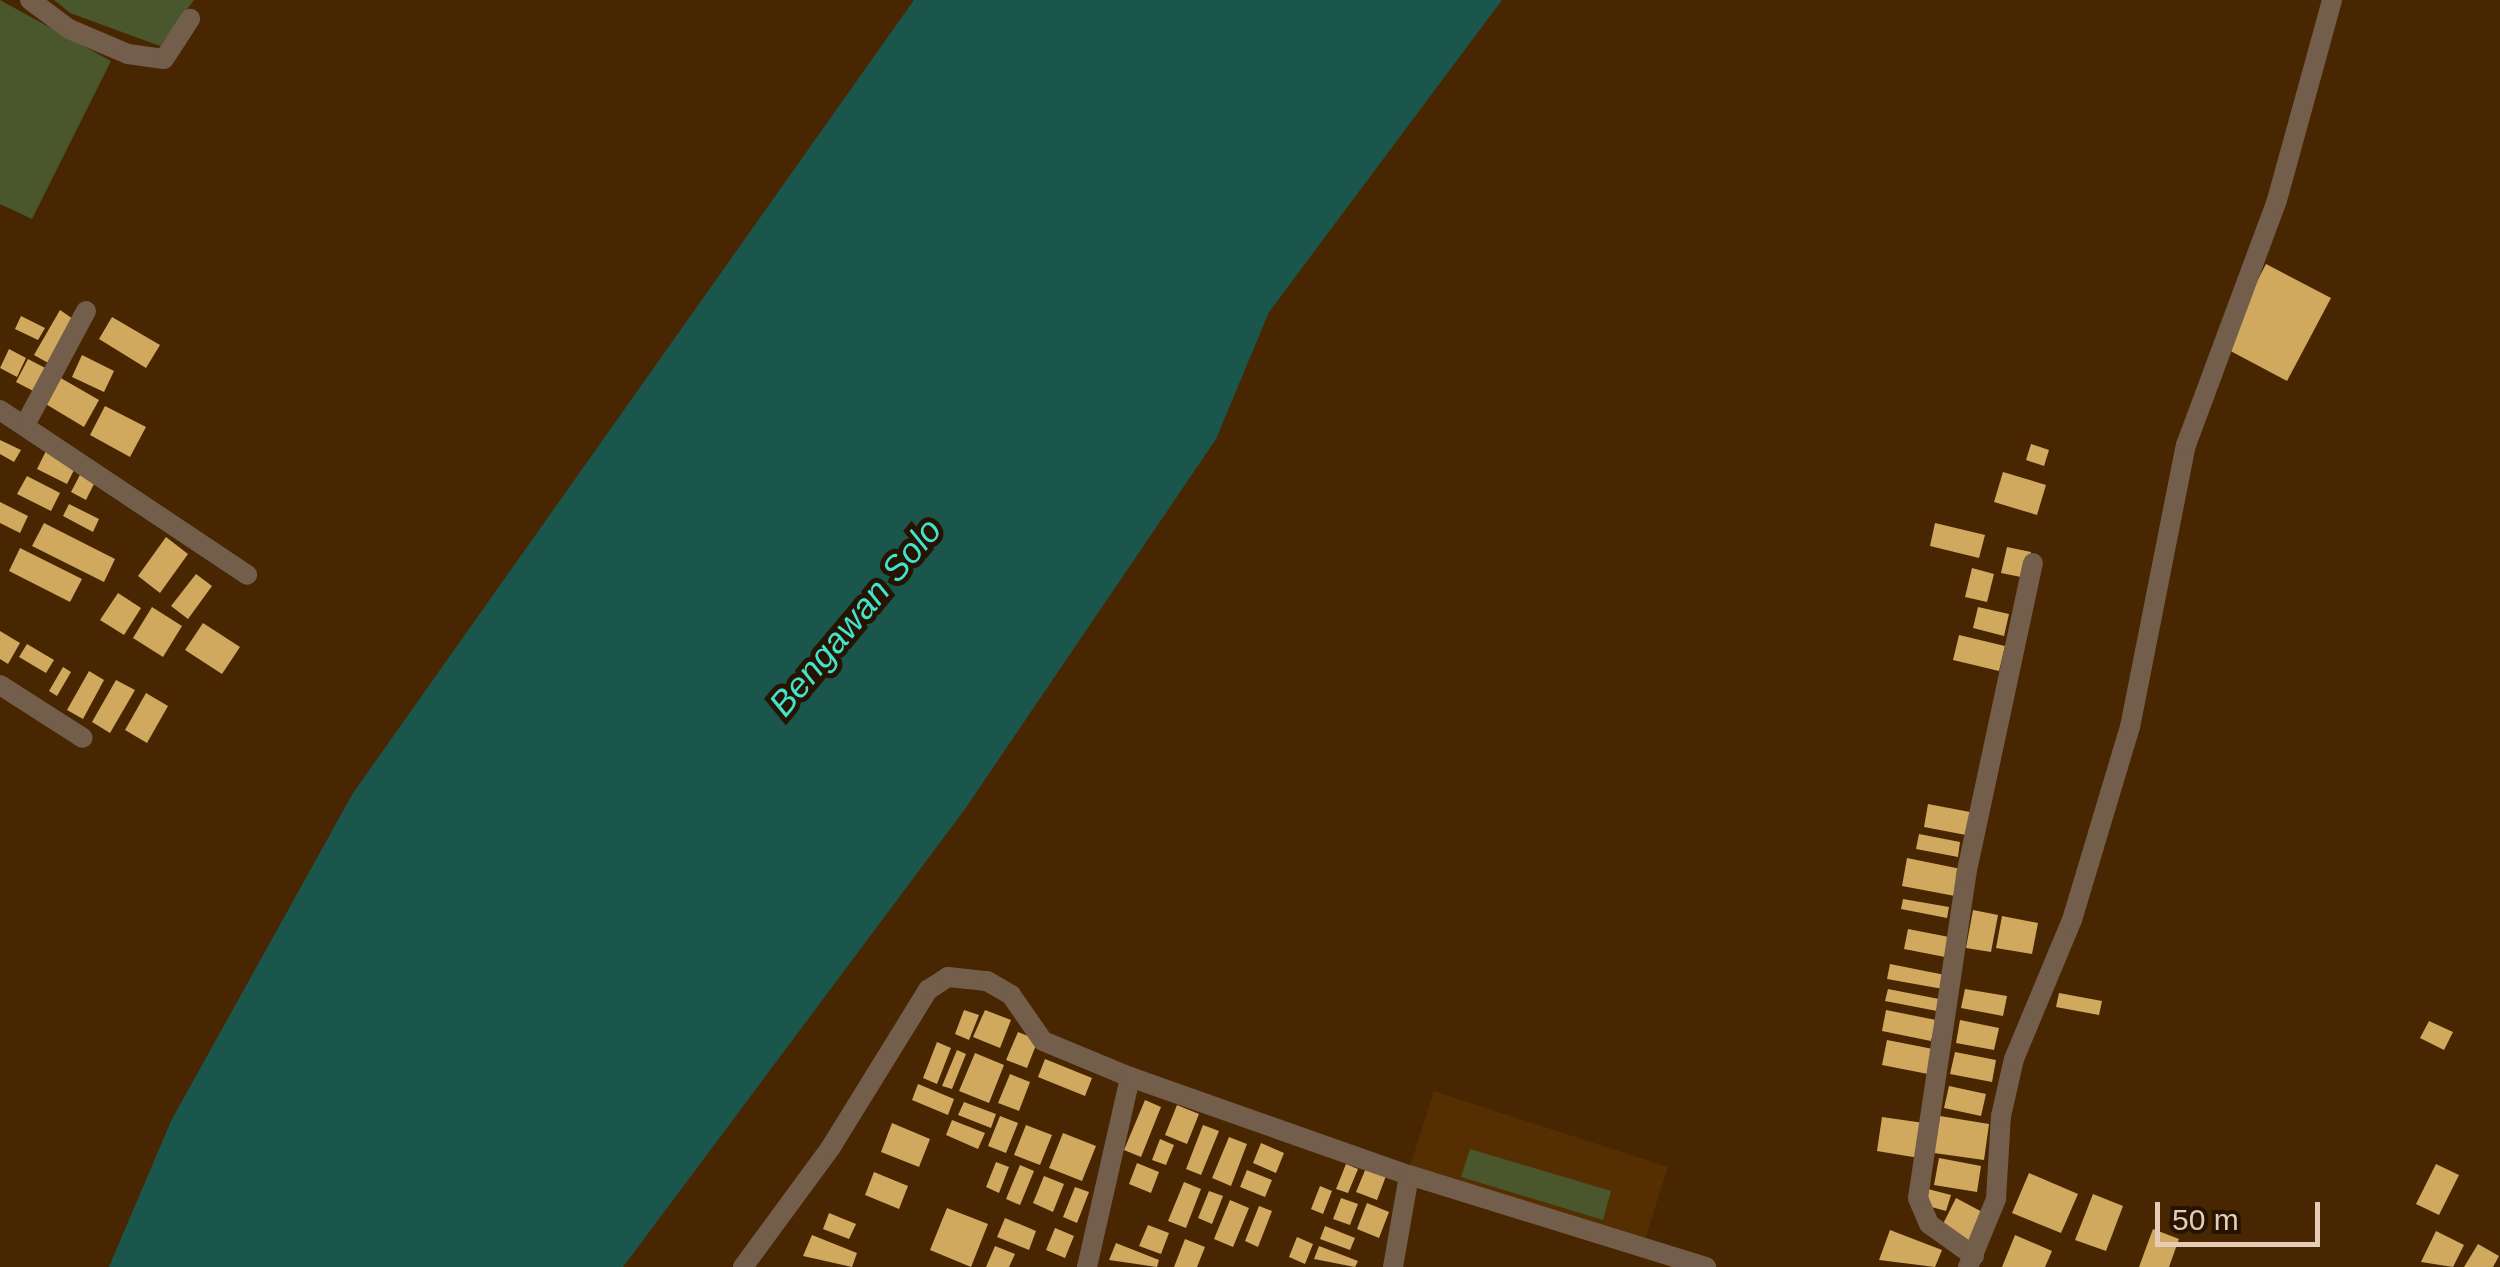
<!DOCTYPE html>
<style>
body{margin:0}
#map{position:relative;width:2500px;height:1267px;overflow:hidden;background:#482601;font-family:Arial,sans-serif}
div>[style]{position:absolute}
.built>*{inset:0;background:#552e01}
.green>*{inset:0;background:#4a562b}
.water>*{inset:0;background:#1b564d}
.building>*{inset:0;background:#d0a95f}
.street>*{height:20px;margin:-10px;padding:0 10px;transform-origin:10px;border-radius:10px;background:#735d4b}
span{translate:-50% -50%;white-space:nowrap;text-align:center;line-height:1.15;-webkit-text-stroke:10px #261302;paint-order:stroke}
.water-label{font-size:35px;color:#42e3cd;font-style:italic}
.scale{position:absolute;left:2155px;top:1202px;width:165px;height:45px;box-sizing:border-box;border:5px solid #e7ccb5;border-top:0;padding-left:12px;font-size:30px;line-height:35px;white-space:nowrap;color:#e7ccb5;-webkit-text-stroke:8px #261302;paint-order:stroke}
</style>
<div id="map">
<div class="built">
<div style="clip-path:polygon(1434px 1091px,1668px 1167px,1644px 1242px,1410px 1166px)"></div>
</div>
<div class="green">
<div style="clip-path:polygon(0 0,111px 61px,32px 219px,0 204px)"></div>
<div style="clip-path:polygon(54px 0,194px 0,160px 46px,70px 13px)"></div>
<div style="clip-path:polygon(1470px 1149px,1611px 1191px,1603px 1220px,1461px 1177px)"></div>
</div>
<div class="water">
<div style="clip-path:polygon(914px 0,1502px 0,1269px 312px,1216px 439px,965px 809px,623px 1267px,109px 1267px,171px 1121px,353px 793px)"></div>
</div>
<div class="building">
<div style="clip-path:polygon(2266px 264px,2331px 298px,2287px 381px,2223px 347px)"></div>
<div style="clip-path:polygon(60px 310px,76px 321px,50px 364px,34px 355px)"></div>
<div style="clip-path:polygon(21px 316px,45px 328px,38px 340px,15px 329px)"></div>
<div style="clip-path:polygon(112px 317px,160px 345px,146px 368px,99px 339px)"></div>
<div style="clip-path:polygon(9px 349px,26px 358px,17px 377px,0 368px)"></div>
<div style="clip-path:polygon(82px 355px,114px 371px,104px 392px,72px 377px)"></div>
<div style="clip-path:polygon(28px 359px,51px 371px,39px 394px,16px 382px)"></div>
<div style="clip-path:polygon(59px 377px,99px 400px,84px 427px,44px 403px)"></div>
<div style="clip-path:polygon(105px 406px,146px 427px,130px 457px,90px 435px)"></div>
<div style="clip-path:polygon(0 440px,21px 450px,14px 462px,0 454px)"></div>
<div style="clip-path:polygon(2031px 444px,2049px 450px,2044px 466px,2026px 460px)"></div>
<div style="clip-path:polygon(47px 449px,77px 464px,67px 484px,37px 469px)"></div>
<div style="clip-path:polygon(83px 469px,98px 476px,86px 500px,71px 492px)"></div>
<div style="clip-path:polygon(2003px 472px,2046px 485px,2037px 515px,1994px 502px)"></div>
<div style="clip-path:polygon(27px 476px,60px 493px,51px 511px,17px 494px)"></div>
<div style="clip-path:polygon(0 502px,28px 516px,20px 533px,0 523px)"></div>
<div style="clip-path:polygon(69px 504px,99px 519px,93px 532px,63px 516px)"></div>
<div style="clip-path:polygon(44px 523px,115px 559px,104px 582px,32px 546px)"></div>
<div style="clip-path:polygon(1935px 523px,1985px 535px,1979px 558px,1930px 546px)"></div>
<div style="clip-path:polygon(166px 537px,188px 554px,160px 593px,138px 576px)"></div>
<div style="clip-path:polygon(2007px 547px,2031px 552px,2026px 578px,2001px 573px)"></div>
<div style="clip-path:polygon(20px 548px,82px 579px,70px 602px,9px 571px)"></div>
<div style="clip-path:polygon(1972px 568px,1994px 574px,1987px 602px,1965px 597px)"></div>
<div style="clip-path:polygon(196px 574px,212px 586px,188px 619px,171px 606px)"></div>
<div style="clip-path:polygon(118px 593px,141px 608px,124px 635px,100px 620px)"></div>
<div style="clip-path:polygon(152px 607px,182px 626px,163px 657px,133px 638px)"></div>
<div style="clip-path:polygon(1978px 607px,2009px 614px,2004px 636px,1973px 628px)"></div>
<div style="clip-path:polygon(203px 623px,240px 647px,222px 674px,185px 650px)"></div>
<div style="clip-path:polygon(0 631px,20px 643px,8px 664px,0 659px)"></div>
<div style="clip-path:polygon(1959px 635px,2005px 646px,1999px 671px,1953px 660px)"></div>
<div style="clip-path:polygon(27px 644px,54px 660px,46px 673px,19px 657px)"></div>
<div style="clip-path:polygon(63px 667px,71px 672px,57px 696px,49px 691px)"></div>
<div style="clip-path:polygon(89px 671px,104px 680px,83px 719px,67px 710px)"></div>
<div style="clip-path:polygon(116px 680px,135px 690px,110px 733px,92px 722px)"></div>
<div style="clip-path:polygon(146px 693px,168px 706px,147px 743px,125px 730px)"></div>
<div style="clip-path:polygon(1928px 804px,1970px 812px,1966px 835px,1924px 827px)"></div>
<div style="clip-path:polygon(1919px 834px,1960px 842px,1958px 857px,1916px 849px)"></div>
<div style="clip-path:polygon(1907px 858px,1961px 869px,1955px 896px,1902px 886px)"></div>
<div style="clip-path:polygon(1903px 899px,1949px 907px,1947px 918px,1901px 909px)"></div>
<div style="clip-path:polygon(1973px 910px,1998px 915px,1991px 952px,1966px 948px)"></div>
<div style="clip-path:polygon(2002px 916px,2038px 923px,2032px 954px,1996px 948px)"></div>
<div style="clip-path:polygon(1908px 929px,1949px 937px,1945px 957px,1904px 949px)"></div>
<div style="clip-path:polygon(1890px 964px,1945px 975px,1943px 989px,1887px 979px)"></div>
<div style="clip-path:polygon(1888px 989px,1939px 999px,1937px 1011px,1885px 1001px)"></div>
<div style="clip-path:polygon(1965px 989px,2007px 996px,2003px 1016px,1961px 1008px)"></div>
<div style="clip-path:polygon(2059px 993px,2102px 1001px,2099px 1015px,2056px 1007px)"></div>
<div style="clip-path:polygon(964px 1010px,979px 1015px,969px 1040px,955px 1034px)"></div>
<div style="clip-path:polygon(985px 1010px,1011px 1020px,1000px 1048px,973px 1037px)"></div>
<div style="clip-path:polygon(1886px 1010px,1936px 1020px,1931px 1041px,1882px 1031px)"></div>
<div style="clip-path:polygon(1960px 1020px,1999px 1028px,1994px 1050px,1956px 1043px)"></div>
<div style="clip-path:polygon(2429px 1021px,2453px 1032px,2444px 1050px,2420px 1038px)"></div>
<div style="clip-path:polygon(1018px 1032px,1038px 1040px,1027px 1068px,1006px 1060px)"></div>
<div style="clip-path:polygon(1887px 1040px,1933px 1049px,1928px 1074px,1882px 1065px)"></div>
<div style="clip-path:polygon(937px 1042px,951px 1048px,937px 1084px,923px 1078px)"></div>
<div style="clip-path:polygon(957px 1050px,966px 1054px,952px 1089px,942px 1086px)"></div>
<div style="clip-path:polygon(1955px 1052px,1996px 1060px,1992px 1082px,1950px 1074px)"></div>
<div style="clip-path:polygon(975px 1053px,1004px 1065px,989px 1103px,959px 1091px)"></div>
<div style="clip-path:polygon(1045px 1059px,1092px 1078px,1085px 1096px,1038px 1077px)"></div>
<div style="clip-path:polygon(1010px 1074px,1030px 1082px,1019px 1111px,998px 1103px)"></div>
<div style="clip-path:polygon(918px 1084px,954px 1099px,948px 1115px,912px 1100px)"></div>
<div style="clip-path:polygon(1949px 1086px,1986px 1094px,1981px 1116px,1944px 1108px)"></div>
<div style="clip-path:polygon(1145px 1100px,1161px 1107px,1141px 1157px,1124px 1150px)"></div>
<div style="clip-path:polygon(964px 1102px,996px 1114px,991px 1128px,958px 1115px)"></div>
<div style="clip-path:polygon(1177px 1105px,1199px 1114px,1187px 1144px,1165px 1135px)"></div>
<div style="clip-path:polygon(1000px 1116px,1018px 1123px,1006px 1153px,988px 1146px)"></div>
<div style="clip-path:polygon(1940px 1116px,1989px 1124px,1984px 1160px,1934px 1153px)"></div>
<div style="clip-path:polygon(1882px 1117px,1924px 1123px,1919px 1158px,1877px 1151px)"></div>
<div style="clip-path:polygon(952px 1120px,985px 1133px,978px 1149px,946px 1135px)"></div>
<div style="clip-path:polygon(892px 1123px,930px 1139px,919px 1167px,881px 1152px)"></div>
<div style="clip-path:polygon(1026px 1125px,1052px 1135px,1040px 1165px,1014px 1155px)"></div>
<div style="clip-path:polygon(1203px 1125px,1219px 1131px,1201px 1175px,1186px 1169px)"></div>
<div style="clip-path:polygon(1063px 1133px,1096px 1146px,1082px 1181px,1049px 1168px)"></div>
<div style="clip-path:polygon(1229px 1137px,1247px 1144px,1231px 1186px,1212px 1178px)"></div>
<div style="clip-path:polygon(1160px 1139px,1174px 1145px,1166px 1165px,1152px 1160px)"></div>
<div style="clip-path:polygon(1261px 1143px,1284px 1153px,1276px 1173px,1253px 1163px)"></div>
<div style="clip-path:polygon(1939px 1158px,1981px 1166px,1977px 1192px,1934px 1185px)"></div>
<div style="clip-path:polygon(996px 1162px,1009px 1167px,999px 1193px,986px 1187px)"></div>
<div style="clip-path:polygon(1137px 1163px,1159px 1172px,1151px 1193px,1129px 1184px)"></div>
<div style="clip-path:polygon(1346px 1164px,1358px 1169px,1348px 1193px,1336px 1189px)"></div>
<div style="clip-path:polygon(2436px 1164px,2459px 1175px,2439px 1215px,2416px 1204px)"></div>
<div style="clip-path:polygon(1020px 1165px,1034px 1171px,1020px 1205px,1006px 1199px)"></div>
<div style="clip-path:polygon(1366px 1168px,1386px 1176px,1377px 1200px,1356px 1192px)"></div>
<div style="clip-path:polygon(1247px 1170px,1272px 1180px,1265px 1197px,1240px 1187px)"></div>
<div style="clip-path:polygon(874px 1172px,908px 1186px,899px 1209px,865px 1195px)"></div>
<div style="clip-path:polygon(2029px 1173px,2078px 1194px,2061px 1233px,2012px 1213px)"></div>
<div style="clip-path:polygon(1044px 1176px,1064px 1184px,1053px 1212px,1033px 1203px)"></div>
<div style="clip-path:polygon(1184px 1182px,1201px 1189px,1186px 1228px,1168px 1221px)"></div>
<div style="clip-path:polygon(1320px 1186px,1332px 1191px,1323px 1214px,1311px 1209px)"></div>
<div style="clip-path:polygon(1075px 1187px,1089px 1192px,1077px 1223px,1063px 1217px)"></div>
<div style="clip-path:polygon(1928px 1189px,1951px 1195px,1946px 1211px,1924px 1205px)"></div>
<div style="clip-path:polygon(1209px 1191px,1223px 1196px,1212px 1224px,1198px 1218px)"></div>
<div style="clip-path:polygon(2093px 1194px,2123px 1206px,2106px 1251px,2075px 1240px)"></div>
<div style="clip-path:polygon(1341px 1198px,1358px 1204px,1350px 1225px,1333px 1219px)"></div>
<div style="clip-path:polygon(1956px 1198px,1986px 1214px,1970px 1244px,1941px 1228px)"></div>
<div style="clip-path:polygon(1230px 1200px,1249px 1208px,1233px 1247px,1214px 1239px)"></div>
<div style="clip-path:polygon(1367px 1203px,1389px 1212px,1379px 1238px,1357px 1229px)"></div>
<div style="clip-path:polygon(1259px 1206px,1272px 1211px,1258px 1247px,1245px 1241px)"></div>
<div style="clip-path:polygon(947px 1208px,988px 1224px,971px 1267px,930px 1250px)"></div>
<div style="clip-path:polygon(829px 1213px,856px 1224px,849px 1239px,823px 1229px)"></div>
<div style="clip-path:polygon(1005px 1218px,1036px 1231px,1029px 1250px,997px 1237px)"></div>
<div style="clip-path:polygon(1148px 1225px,1169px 1233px,1161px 1254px,1139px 1246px)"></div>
<div style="clip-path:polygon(1325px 1226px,1355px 1238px,1350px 1250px,1320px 1239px)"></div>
<div style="clip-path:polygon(1055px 1228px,1074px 1236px,1065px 1258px,1046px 1250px)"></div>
<div style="clip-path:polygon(2153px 1229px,2179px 1239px,2169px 1267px,2139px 1267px)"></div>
<div style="clip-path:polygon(1890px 1230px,1942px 1250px,1935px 1267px,1879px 1260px)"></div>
<div style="clip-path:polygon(2436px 1231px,2464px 1245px,2453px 1267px,2421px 1262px)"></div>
<div style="clip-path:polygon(812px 1235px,857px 1253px,852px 1267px,803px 1256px)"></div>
<div style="clip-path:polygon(2015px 1235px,2052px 1251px,2045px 1267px,2002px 1267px)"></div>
<div style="clip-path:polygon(1297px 1237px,1313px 1244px,1305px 1264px,1289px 1257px)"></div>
<div style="clip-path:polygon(1185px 1239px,1205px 1247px,1197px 1267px,1174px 1267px)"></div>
<div style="clip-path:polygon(1116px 1243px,1159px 1260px,1157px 1267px,1109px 1260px)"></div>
<div style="clip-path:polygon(2478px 1244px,2499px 1256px,2493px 1267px,2464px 1267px)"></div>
<div style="clip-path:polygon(995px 1246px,1015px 1254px,1009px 1267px,986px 1267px)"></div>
<div style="clip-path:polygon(1319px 1246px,1358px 1261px,1355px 1267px,1314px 1259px)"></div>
</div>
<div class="street">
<div style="left:30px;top:0;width:49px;rotate:36.6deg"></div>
<div style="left:69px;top:29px;width:64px;rotate:23deg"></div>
<div style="left:128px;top:54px;width:36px;rotate:8deg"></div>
<div style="left:164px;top:59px;width:48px;rotate:-57deg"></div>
<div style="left:0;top:410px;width:297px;rotate:33.7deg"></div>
<div style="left:26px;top:423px;width:127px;rotate:-61.8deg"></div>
<div style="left:0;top:685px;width:98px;rotate:32.6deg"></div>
<div style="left:1974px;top:1256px;width:55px;rotate:-144.6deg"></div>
<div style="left:1929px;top:1224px;width:28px;rotate:-113deg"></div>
<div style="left:1918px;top:1198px;width:327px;rotate:-81.5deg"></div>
<div style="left:1966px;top:875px;width:319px;rotate:-77.9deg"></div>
<div style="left:743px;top:1267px;width:149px;rotate:-53.7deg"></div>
<div style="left:831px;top:1147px;width:185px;rotate:-58.3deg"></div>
<div style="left:928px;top:990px;width:24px;rotate:-33deg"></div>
<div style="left:948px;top:977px;width:39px;rotate:6deg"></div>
<div style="left:987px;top:981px;width:28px;rotate:30deg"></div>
<div style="left:1011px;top:995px;width:56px;rotate:55.2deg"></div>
<div style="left:1043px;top:1041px;width:94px;rotate:22.5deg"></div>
<div style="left:1087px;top:1267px;width:195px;rotate:-77.2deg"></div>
<div style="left:1130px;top:1077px;width:296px;rotate:19.4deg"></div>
<div style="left:1393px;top:1267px;width:93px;rotate:-80.1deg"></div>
<div style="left:1409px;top:1175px;width:311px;rotate:17.2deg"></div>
<div style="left:1968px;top:1267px;width:74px;rotate:-67.6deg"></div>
<div style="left:1996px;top:1199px;width:83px;rotate:-86.6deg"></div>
<div style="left:2001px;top:1116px;width:58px;rotate:-77.2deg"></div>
<div style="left:2014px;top:1059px;width:151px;rotate:-67.4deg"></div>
<div style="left:2072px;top:920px;width:202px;rotate:-73.3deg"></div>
<div style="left:2130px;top:727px;width:288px;rotate:-78.8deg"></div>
<div style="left:2186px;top:445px;width:261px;rotate:-69.6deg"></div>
<div style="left:2277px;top:200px;width:207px;rotate:-74.6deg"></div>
</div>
<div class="water-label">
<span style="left:855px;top:617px;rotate:-50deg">Bengawan Solo</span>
</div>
<div class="scale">50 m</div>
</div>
